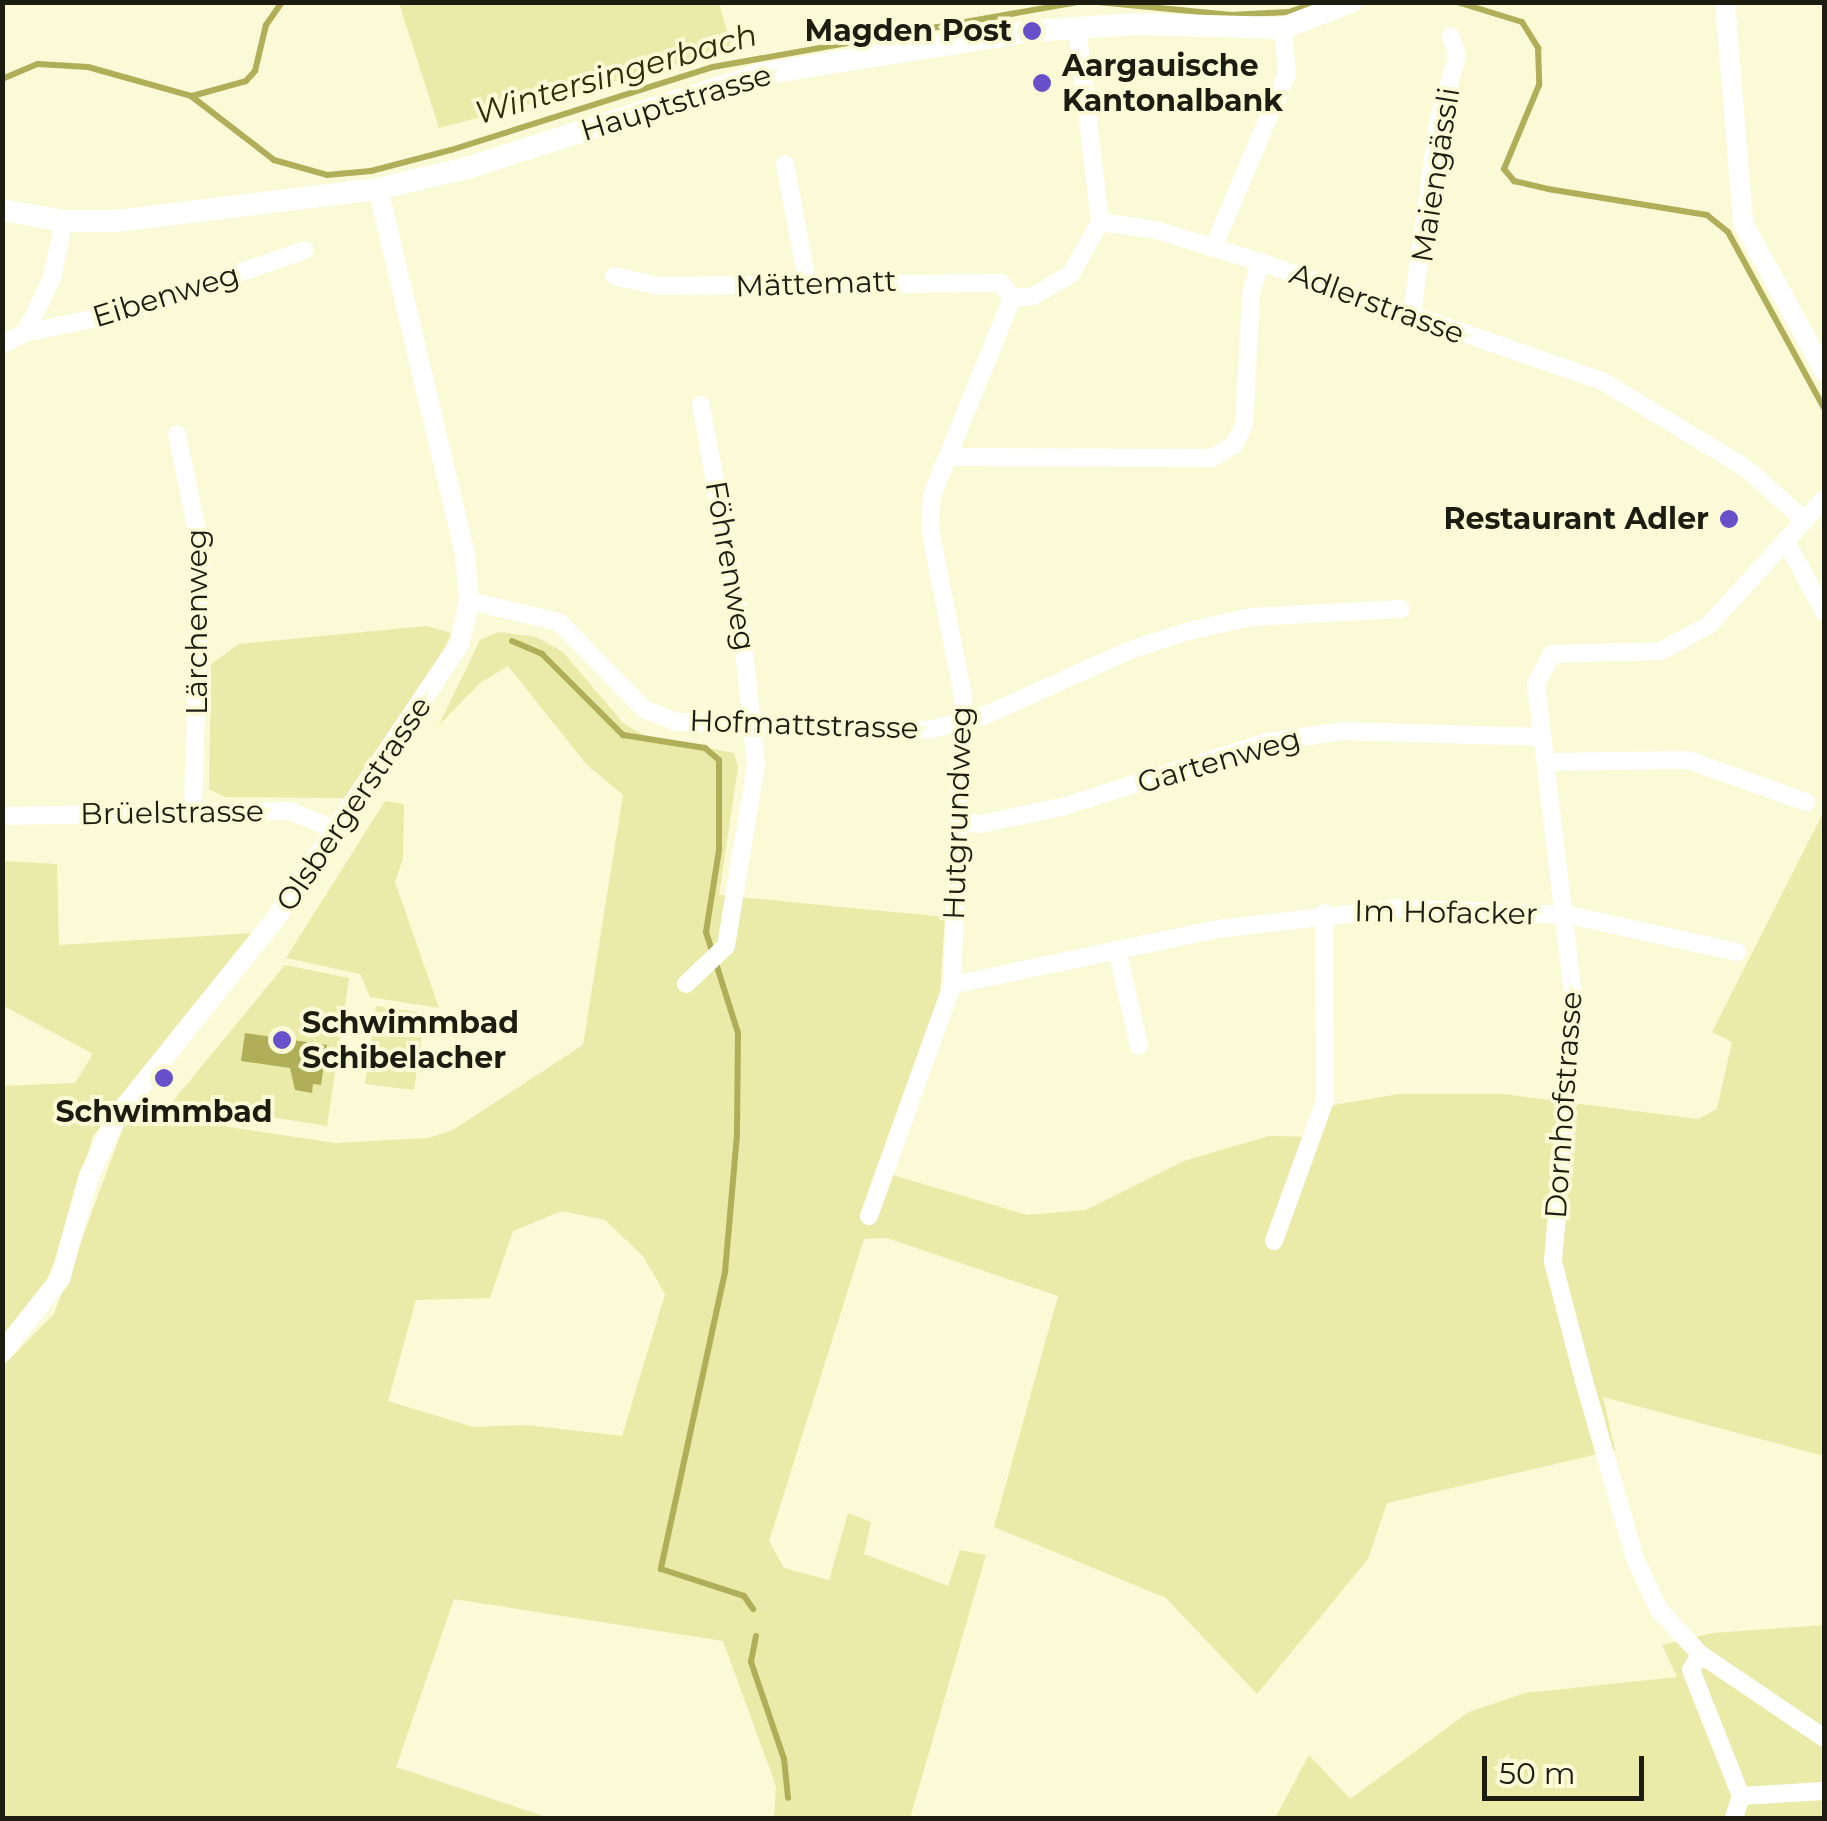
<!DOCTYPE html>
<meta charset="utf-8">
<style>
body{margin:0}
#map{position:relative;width:1827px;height:1821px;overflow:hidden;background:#fafad7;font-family:Montserrat,sans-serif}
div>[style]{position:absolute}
.green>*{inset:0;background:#eaeaa9}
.water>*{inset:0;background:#b1ae59}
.stream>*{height:6px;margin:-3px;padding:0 3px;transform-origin:3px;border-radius:3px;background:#b1ae59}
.minor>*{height:18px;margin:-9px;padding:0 9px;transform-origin:9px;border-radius:9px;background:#fff}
.tertiary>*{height:20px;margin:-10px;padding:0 10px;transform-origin:10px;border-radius:10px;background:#fff}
.secondary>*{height:22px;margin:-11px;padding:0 11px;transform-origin:11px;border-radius:11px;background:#fff}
.dots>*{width:28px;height:28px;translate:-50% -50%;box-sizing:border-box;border:5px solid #fafad7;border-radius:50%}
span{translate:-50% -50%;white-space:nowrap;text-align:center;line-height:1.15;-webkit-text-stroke:8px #fafad7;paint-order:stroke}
.poi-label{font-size:30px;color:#1d1c10;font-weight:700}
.right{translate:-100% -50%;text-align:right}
.left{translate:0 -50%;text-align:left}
.street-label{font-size:30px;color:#1d1c10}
.water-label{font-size:32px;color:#2e2d06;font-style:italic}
.frame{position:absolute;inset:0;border:5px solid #1d1c10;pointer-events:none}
.scale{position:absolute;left:1482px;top:1756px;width:162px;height:45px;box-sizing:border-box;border:5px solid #1d1c10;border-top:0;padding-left:12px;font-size:30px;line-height:35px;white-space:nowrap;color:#1d1c10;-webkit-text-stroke:8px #fafad7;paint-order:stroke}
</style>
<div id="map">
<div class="green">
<div style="clip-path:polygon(399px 3px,719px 3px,732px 50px,439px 128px)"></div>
<div style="clip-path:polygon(427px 626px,451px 633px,445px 648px,345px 798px,225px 797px,209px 789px,211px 664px,239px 644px)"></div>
<div style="clip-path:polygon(evenodd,498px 632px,536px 637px,563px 652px,623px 723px,643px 735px,734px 753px,738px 767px,719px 895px,945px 917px,940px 992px,876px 1170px,1027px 1215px,1086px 1210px,1184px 1161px,1269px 1136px,1317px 1137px,1328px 1106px,1399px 1094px,1503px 1094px,1698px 1119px,1717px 1109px,1732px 1042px,1712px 1032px,1824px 811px,1824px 1456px,1603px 1397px,1615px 1450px,1387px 1503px,1368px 1559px,1257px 1694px,1166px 1598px,994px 1527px,1058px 1296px,887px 1238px,864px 1239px,769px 1541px,784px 1568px,829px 1580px,848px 1513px,871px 1522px,864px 1554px,948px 1586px,960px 1550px,986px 1555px,910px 1818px,774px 1818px,776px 1786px,723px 1641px,454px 1599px,396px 1767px,549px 1818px,3px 1818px,3px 1366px,54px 1314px,123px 1128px,133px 1117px,151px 1115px,335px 1143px,429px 1138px,453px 1130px,583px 1045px,623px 795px,587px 765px,508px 666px,480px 683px,439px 725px,480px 640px,498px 632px,562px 1211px,605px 1220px,643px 1256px,665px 1294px,622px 1436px,526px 1425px,473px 1427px,388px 1401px,416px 1300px,490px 1298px,513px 1231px,562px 1211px)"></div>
<div style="clip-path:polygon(385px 801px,404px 804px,403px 858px,395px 882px,439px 1008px,370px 997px,360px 974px,286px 958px)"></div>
<div style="clip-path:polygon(3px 861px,57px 864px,59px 945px,256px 933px,93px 1136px,59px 1253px,42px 1289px,3px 1335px,3px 1086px,75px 1083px,93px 1054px,4px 1006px)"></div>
<div style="clip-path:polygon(285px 965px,349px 978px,327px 1126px,173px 1101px)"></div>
<div style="clip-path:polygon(376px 1006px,425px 1013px,414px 1090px,365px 1084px)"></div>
<div style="clip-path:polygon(1824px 1625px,1824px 1818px,1275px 1818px,1309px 1755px,1350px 1799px,1469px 1712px,1525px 1693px,1677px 1677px,1662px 1645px,1713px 1633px)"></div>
</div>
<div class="water">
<div style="clip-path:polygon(245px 1033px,327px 1045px,321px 1085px,313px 1084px,312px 1093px,295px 1090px,290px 1068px,241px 1061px)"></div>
</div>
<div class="stream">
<div style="left:1098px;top:2px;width:134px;rotate:5.6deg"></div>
<div style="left:1231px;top:15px;width:58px;rotate:-3deg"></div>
<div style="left:1289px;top:12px;width:31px;rotate:-19deg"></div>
<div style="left:1457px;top:2px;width:68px;rotate:17.1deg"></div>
<div style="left:1522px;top:22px;width:31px;rotate:58deg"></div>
<div style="left:1538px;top:48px;width:37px;rotate:88deg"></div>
<div style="left:1539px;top:85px;width:91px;rotate:112.6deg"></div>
<div style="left:1504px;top:169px;width:16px;rotate:50deg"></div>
<div style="left:1514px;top:181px;width:35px;rotate:13deg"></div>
<div style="left:1548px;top:189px;width:161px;rotate:9.3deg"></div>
<div style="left:1707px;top:215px;width:27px;rotate:39deg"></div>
<div style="left:1728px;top:232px;width:200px;rotate:61.4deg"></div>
<div style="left:2px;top:79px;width:39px;rotate:-23deg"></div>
<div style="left:38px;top:64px;width:50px;rotate:3.4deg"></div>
<div style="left:88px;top:67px;width:107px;rotate:15.7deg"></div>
<div style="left:191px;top:96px;width:105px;rotate:37.6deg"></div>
<div style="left:274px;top:160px;width:55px;rotate:15.8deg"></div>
<div style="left:327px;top:175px;width:44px;rotate:-5.2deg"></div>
<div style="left:371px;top:171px;width:83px;rotate:-14.7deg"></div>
<div style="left:451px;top:150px;width:275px;rotate:-17.6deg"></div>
<div style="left:713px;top:67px;width:372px;rotate:-10.1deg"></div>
<div style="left:192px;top:96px;width:56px;rotate:-15.5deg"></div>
<div style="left:246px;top:81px;width:13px;rotate:-48deg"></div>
<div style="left:255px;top:71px;width:47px;rotate:-76.6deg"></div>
<div style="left:266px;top:25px;width:28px;rotate:-55deg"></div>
<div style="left:512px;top:641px;width:33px;rotate:23deg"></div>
<div style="left:542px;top:654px;width:115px;rotate:45deg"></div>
<div style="left:623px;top:735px;width:83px;rotate:9deg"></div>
<div style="left:705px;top:748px;width:18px;rotate:41deg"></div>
<div style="left:719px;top:760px;width:90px;rotate:90deg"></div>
<div style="left:719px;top:850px;width:83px;rotate:99deg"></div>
<div style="left:706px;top:932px;width:106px;rotate:72.4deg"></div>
<div style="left:738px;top:1033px;width:102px;rotate:90.6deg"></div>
<div style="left:737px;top:1135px;width:138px;rotate:95deg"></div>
<div style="left:725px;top:1272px;width:304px;rotate:102.2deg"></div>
<div style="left:661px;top:1569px;width:87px;rotate:18deg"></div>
<div style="left:744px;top:1596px;width:16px;rotate:55deg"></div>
<div style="left:756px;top:1636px;width:26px;rotate:101deg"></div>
<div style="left:751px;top:1662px;width:102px;rotate:71.2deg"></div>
<div style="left:784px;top:1759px;width:39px;rotate:84deg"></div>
</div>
<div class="minor">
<div style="left:1077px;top:28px;width:195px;rotate:83.2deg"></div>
<div style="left:785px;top:164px;width:124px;rotate:79.3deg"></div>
<div style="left:1100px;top:222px;width:57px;rotate:8.1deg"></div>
<div style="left:1156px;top:230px;width:109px;rotate:17.1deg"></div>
<div style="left:1260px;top:262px;width:364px;rotate:19.2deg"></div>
<div style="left:1604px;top:382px;width:167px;rotate:31.3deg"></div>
<div style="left:1747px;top:469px;width:78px;rotate:41.9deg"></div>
<div style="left:1213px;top:248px;width:189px;rotate:-67deg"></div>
<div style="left:1287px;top:74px;width:46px;rotate:-95deg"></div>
<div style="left:614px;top:276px;width:45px;rotate:12.8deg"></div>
<div style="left:658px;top:286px;width:343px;rotate:-0.5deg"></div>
<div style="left:1001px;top:283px;width:19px;rotate:54deg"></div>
<div style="left:1412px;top:314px;width:194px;rotate:-82.3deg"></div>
<div style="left:1438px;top:122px;width:69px;rotate:-73.9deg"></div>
<div style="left:1457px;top:56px;width:21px;rotate:-107deg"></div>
<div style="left:25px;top:333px;width:106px;rotate:-11.9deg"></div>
<div style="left:129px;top:311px;width:186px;rotate:-19.1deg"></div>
<div style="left:2px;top:345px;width:26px;rotate:-28deg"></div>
<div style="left:25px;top:333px;width:61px;rotate:-63.9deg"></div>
<div style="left:52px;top:278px;width:58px;rotate:-78.1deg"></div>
<div style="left:177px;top:434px;width:119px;rotate:78.4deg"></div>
<div style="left:201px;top:551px;width:261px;rotate:91.8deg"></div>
<div style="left:947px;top:457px;width:265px;rotate:0.2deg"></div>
<div style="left:1212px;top:458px;width:26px;rotate:-31deg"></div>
<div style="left:1234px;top:445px;width:22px;rotate:-63deg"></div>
<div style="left:1244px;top:425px;width:131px;rotate:-86.9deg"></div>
<div style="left:1251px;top:294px;width:33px;rotate:-74deg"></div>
<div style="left:1824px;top:499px;width:171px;rotate:132.4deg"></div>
<div style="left:1709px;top:625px;width:55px;rotate:151.6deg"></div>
<div style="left:1661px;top:651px;width:109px;rotate:178.4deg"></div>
<div style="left:1552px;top:654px;width:34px;rotate:118deg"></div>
<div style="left:1536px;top:684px;width:327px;rotate:83.2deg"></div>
<div style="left:1575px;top:1009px;width:254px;rotate:95deg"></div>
<div style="left:1553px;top:1262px;width:123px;rotate:75.4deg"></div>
<div style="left:1584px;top:1381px;width:185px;rotate:74deg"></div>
<div style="left:1635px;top:1559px;width:56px;rotate:64.8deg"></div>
<div style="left:1659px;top:1610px;width:60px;rotate:47deg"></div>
<div style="left:1700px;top:1654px;width:150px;rotate:34.1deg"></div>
<div style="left:1788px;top:545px;width:76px;rotate:61.8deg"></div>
<div style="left:469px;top:601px;width:92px;rotate:13.1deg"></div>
<div style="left:559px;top:622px;width:122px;rotate:45.7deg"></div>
<div style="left:644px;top:709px;width:35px;rotate:22deg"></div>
<div style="left:676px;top:722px;width:253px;rotate:1.8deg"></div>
<div style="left:929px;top:730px;width:59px;rotate:-14.7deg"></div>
<div style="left:986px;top:715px;width:158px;rotate:-24.3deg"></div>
<div style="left:1130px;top:650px;width:58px;rotate:-18.1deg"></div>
<div style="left:1185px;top:632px;width:68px;rotate:-12.8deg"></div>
<div style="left:1251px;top:617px;width:150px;rotate:-3.1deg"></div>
<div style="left:1546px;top:762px;width:142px;rotate:-0.8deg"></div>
<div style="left:1688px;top:760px;width:125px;rotate:19.6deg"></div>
<div style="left:2px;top:816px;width:288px;rotate:-1deg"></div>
<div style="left:290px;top:811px;width:50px;rotate:22.4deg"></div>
<div style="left:960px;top:821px;width:20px;rotate:9deg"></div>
<div style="left:980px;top:824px;width:84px;rotate:-11.7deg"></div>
<div style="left:1062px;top:807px;width:215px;rotate:-17.6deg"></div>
<div style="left:1267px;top:742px;width:77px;rotate:-8.2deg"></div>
<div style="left:1343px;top:731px;width:199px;rotate:1.7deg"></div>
<div style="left:1117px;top:950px;width:98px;rotate:77.1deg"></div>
<div style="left:686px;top:984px;width:55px;rotate:-43.5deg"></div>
<div style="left:726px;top:946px;width:183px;rotate:-80.6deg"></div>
<div style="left:756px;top:765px;width:143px;rotate:-96deg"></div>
<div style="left:741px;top:623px;width:222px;rotate:-100.4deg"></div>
<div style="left:952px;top:985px;width:272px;rotate:-11.9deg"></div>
<div style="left:1218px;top:929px;width:182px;rotate:-6.6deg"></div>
<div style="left:1399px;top:908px;width:169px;rotate:2.4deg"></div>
<div style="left:1568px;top:915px;width:173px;rotate:12.3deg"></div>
<div style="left:869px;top:1216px;width:245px;rotate:-70.2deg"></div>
<div style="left:952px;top:985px;width:289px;rotate:-87.8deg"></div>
<div style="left:963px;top:696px;width:170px;rotate:-101.2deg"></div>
<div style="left:930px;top:529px;width:34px;rotate:-87deg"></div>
<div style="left:932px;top:495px;width:213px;rotate:-67.9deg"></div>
<div style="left:1012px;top:298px;width:21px;rotate:-5deg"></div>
<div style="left:1033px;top:296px;width:44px;rotate:-30.1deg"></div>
<div style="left:1071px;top:274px;width:60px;rotate:-60.9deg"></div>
<div style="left:1274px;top:1241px;width:150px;rotate:-70.1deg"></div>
<div style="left:1325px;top:1100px;width:187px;rotate:-90.3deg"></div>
<div style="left:1700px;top:1654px;width:18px;rotate:119deg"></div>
<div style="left:1691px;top:1670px;width:136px;rotate:68.4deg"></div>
<div style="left:1741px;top:1796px;width:23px;rotate:108deg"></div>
<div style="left:1741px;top:1796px;width:83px;rotate:-3.4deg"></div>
</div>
<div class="tertiary">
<div style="left:1725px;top:2px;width:222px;rotate:85.3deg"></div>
<div style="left:1743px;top:223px;width:169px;rotate:61.3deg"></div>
<div style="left:2px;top:1352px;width:93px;rotate:-51.5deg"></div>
<div style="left:60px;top:1279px;width:107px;rotate:-74.3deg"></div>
<div style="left:89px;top:1176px;width:66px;rotate:-65deg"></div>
<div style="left:117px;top:1116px;width:250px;rotate:-51.2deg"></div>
<div style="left:274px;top:921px;width:334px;rotate:-56.2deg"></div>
<div style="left:460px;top:643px;width:43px;rotate:-77.9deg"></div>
<div style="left:469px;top:601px;width:47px;rotate:-94.9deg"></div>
<div style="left:465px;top:554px;width:375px;rotate:-103.4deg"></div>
</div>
<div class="secondary">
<div style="left:2px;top:210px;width:63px;rotate:10.1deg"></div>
<div style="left:64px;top:221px;width:53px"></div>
<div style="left:117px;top:221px;width:263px;rotate:-7deg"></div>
<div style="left:378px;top:189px;width:95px;rotate:-13.4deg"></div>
<div style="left:470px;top:167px;width:305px;rotate:-17.7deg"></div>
<div style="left:761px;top:74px;width:274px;rotate:-9deg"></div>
<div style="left:1032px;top:31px;width:104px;rotate:-3.9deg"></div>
<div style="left:1136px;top:24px;width:147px;rotate:1.6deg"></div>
<div style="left:1283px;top:28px;width:73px;rotate:-20.9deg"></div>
</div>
<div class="dots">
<div style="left:1032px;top:31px;background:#6750c9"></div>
<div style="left:1042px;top:83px;background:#6750c9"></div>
<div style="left:1729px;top:519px;background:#6750c9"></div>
<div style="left:282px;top:1040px;background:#6750c9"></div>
<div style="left:164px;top:1078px;background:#6750c9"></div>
</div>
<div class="poi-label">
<span class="right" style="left:1012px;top:31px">Magden Post</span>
<span class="left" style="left:1062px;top:83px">Aargauische<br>Kantonalbank</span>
<span class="right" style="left:1709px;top:519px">Restaurant Adler</span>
<span class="left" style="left:302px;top:1040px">Schwimmbad<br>Schibelacher</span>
<span style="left:164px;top:1112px">Schwimmbad</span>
</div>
<div class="street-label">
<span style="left:676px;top:103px;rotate:-17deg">Hauptstrasse</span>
<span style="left:1436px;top:175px;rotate:-81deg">Maiengässli</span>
<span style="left:816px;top:284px;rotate:-2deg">Mättematt</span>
<span style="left:166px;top:296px;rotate:-17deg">Eibenweg</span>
<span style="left:1377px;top:304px;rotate:20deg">Adlerstrasse</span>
<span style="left:730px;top:566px;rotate:80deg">Föhrenweg</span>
<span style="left:197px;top:622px;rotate:-90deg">Lärchenweg</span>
<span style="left:804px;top:725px;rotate:2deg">Hofmattstrasse</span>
<span style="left:1219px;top:761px;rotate:-16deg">Gartenweg</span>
<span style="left:354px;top:804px;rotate:-56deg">Olsbergerstrasse</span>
<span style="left:172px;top:813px;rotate:-1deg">Brüelstrasse</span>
<span style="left:958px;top:813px;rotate:-88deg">Hutgrundweg</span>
<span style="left:1446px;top:913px;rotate:1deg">Im Hofacker</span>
<span style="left:1564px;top:1105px;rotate:-86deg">Dornhofstrasse</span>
</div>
<div class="water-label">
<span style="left:616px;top:74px;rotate:-16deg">Wintersingerbach</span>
</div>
<div class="frame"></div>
<div class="scale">50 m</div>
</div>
